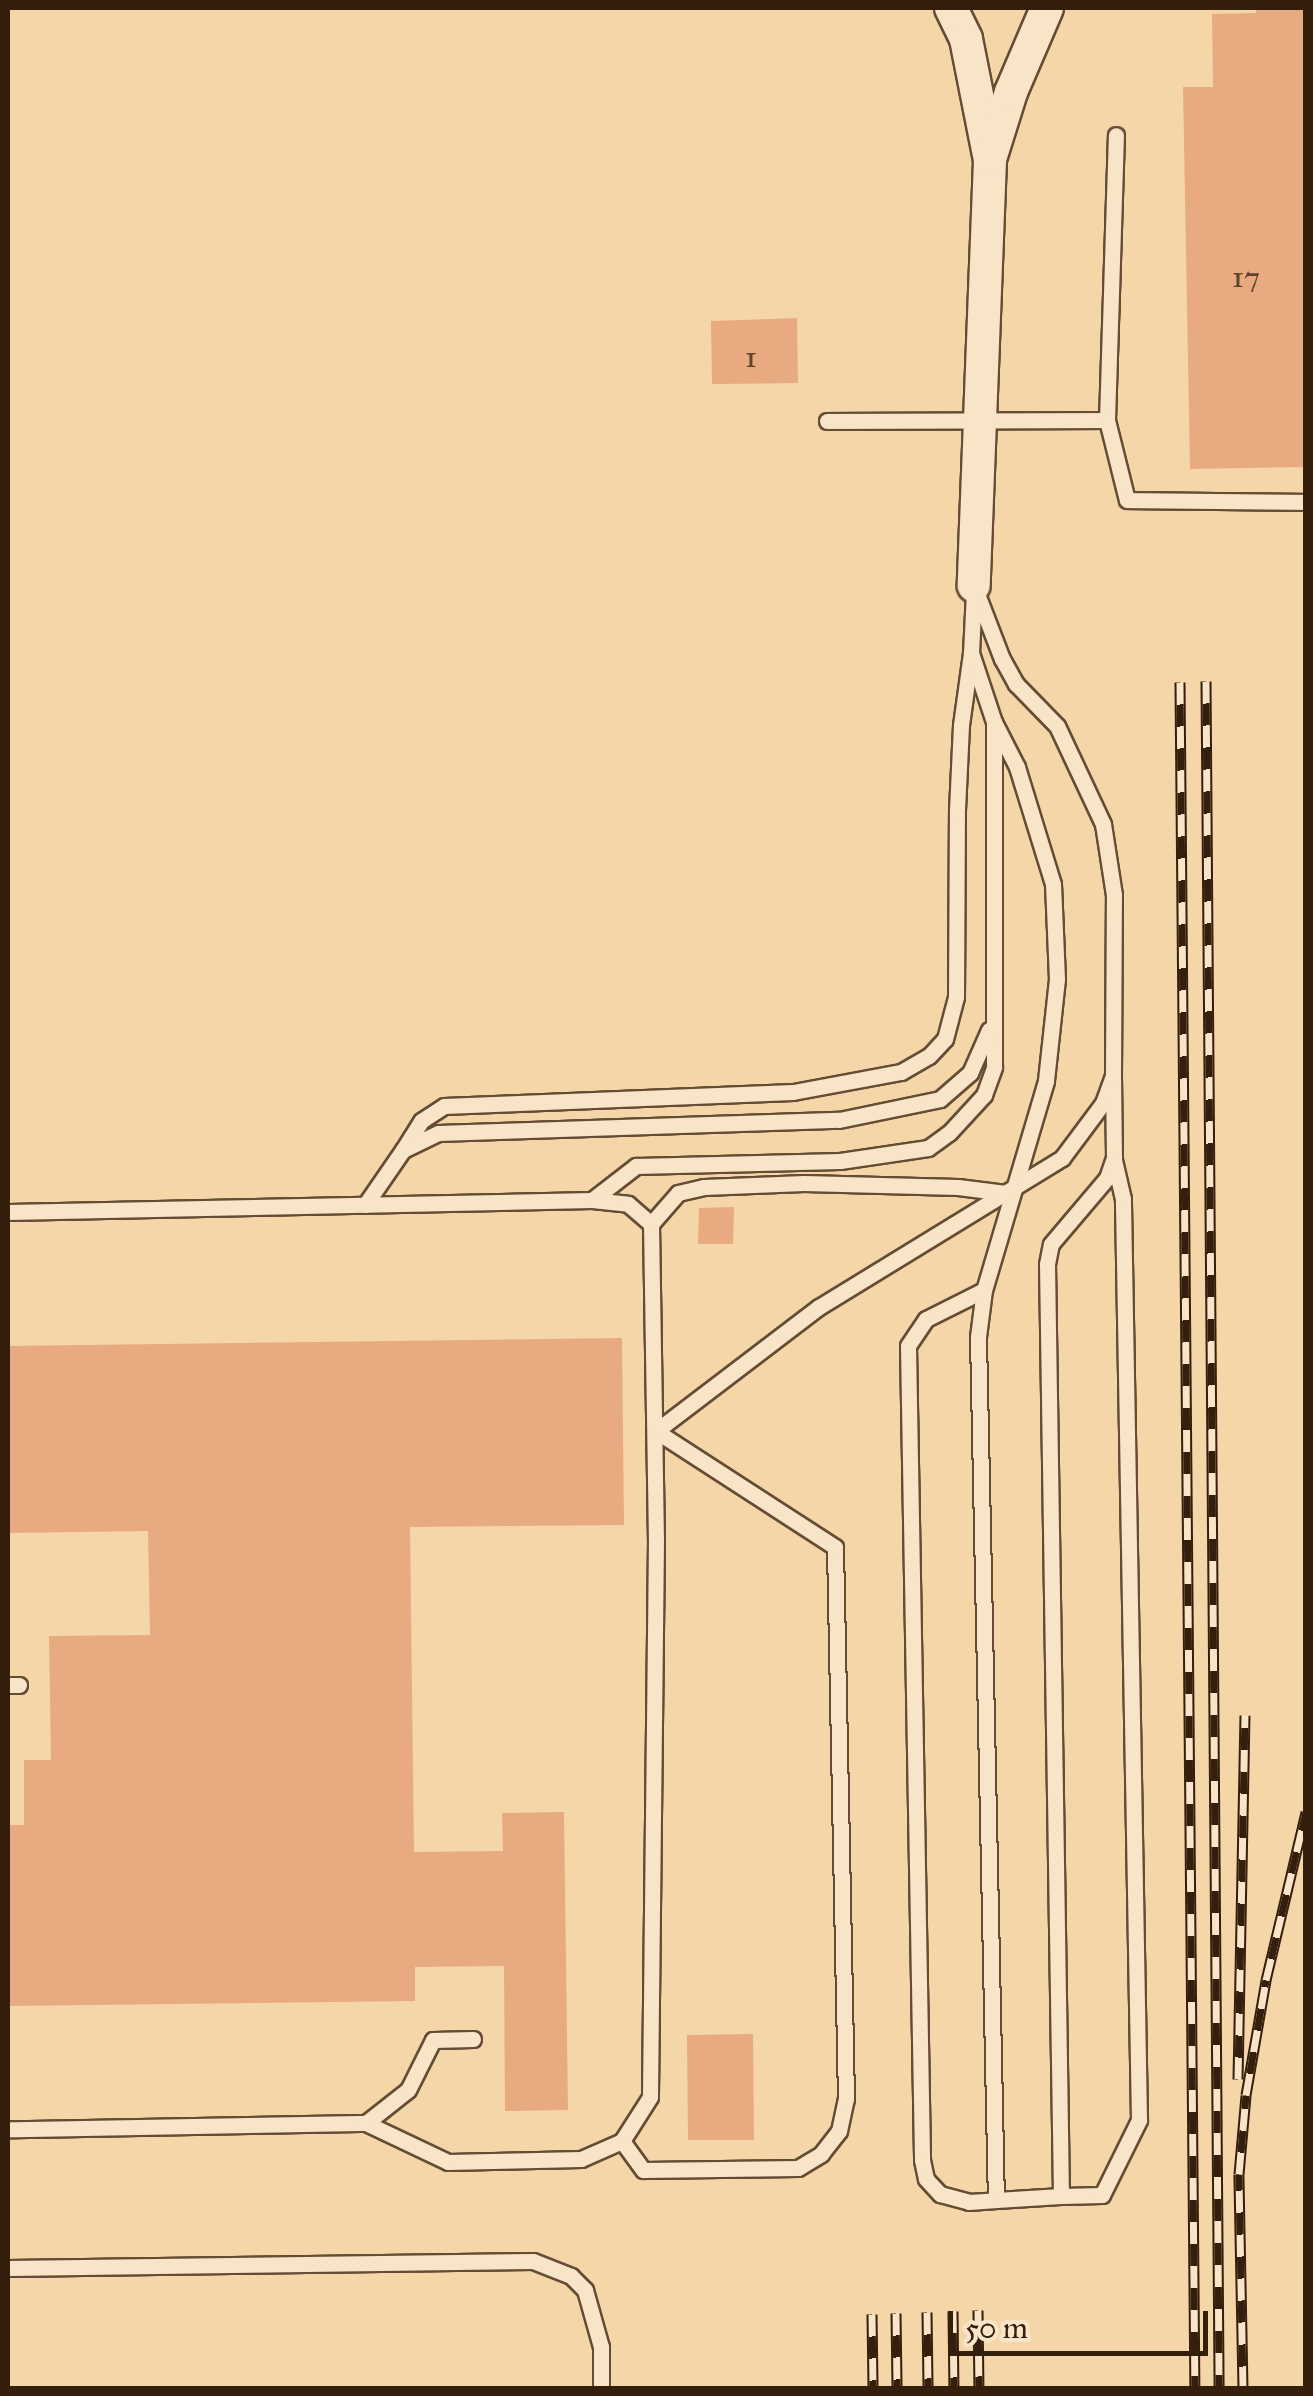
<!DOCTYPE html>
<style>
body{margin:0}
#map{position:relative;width:1313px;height:2396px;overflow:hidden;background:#f5d6a9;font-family:"IM FELL Great Primer",serif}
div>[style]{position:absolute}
.building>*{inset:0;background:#e8aa80}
.roads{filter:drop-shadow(2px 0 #644d34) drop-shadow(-2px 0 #644d34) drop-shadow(0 2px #644d34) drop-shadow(0 -2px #644d34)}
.lane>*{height:15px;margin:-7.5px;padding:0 7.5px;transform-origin:7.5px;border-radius:7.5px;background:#f8e4c7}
.street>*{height:32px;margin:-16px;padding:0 16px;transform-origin:16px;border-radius:16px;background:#f8e4c7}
.rail>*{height:11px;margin-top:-5.5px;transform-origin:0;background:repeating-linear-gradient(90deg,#f8e4c7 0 22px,#341f0d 0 44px);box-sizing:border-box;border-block:2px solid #341f0d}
span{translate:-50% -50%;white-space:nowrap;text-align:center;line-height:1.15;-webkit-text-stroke:8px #f8e4c7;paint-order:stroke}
.number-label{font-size:30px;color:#61422a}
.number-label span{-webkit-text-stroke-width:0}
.frame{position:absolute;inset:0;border:10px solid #341f0d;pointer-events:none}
.scale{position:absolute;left:948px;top:2311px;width:260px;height:45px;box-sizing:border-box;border:5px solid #341f0d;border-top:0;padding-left:12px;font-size:30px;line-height:35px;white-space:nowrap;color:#341f0d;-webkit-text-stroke:8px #f8e4c7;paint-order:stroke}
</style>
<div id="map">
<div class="building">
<div style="clip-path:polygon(1256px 8px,1306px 8px,1306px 467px,1190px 469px,1183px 87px,1213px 87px,1212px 14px,1256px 13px)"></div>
<div style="clip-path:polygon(797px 318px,798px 383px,712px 384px,711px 321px)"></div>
<div style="clip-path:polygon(734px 1207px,733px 1244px,698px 1244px,699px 1208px)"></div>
<div style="clip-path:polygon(622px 1338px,624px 1525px,410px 1527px,414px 1852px,503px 1851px,502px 1813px,564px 1812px,568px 2110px,505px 2111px,504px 1966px,415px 1967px,415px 2001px,8px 2006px,8px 1825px,24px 1825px,24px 1760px,51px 1760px,49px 1636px,150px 1635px,148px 1531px,8px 1533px,8px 1346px)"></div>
<div style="clip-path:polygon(753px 2034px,754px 2140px,688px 2140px,687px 2035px)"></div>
</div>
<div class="roads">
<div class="lane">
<div style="left:1107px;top:420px;width:285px;rotate:-88.2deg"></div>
<div style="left:827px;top:421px;width:280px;rotate:-0.2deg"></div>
<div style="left:1107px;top:420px;width:82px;rotate:76deg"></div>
<div style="left:1127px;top:500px;width:179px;rotate:0.6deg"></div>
<div style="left:994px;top:722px;width:51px;rotate:62.9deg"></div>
<div style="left:1017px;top:767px;width:122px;rotate:72.9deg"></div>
<div style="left:1053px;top:884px;width:95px;rotate:87.6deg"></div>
<div style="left:1057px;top:979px;width:103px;rotate:96.2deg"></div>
<div style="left:1046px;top:1081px;width:218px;rotate:106.5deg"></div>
<div style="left:984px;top:1290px;width:47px;rotate:97.3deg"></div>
<div style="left:978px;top:1337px;width:863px;rotate:88.81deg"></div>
<div style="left:996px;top:2200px;width:65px;rotate:-3.5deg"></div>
<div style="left:1061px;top:2196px;width:932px;rotate:-90.86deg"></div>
<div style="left:1047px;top:1264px;width:20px;rotate:-79deg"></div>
<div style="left:1051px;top:1244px;width:87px;rotate:-49.7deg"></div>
<div style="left:1107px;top:1178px;width:21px;rotate:-71deg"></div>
<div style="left:1114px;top:1158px;width:82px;rotate:-90.7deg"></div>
<div style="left:403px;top:1150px;width:34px;rotate:-58deg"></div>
<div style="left:421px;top:1121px;width:27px;rotate:-33deg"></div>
<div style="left:444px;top:1106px;width:349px;rotate:-2.3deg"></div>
<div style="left:793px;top:1092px;width:110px;rotate:-10.5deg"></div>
<div style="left:901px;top:1072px;width:32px;rotate:-30deg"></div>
<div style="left:929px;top:1056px;width:23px;rotate:-47deg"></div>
<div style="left:945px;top:1039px;width:43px;rotate:-75.3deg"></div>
<div style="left:956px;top:997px;width:187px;rotate:-89.7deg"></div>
<div style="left:957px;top:810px;width:85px;rotate:-87.3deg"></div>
<div style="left:961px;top:725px;width:73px;rotate:-82.1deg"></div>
<div style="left:592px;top:1200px;width:56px;rotate:-37.7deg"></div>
<div style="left:636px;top:1166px;width:204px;rotate:-1.4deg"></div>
<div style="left:840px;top:1161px;width:89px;rotate:-8.4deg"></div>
<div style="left:928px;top:1148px;width:26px;rotate:-36deg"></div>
<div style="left:949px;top:1133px;width:52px;rotate:-47.4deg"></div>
<div style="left:984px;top:1095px;width:30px;rotate:-70deg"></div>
<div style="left:994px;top:1067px;width:345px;rotate:-90deg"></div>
<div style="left:994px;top:722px;width:73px;rotate:-108.4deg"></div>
<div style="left:971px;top:653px;width:62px;rotate:-87.2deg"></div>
<div style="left:365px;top:1205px;width:67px;rotate:-55.4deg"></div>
<div style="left:403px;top:1150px;width:39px;rotate:-26deg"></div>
<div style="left:438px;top:1133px;width:401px;rotate:-1.9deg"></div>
<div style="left:839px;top:1120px;width:103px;rotate:-11.7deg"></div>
<div style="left:940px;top:1099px;width:40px;rotate:-41deg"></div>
<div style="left:970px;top:1073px;width:47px;rotate:-66.2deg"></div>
<div style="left:8px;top:1212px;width:584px;rotate:-1.18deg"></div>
<div style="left:592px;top:1200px;width:36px;rotate:6deg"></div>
<div style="left:628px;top:1204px;width:30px;rotate:41deg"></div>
<div style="left:651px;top:1224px;width:316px;rotate:89.1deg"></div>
<div style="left:656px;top:1540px;width:557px;rotate:90.62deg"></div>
<div style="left:650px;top:2097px;width:52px;rotate:122.5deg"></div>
<div style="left:622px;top:2141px;width:45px;rotate:156.3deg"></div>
<div style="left:581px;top:2159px;width:133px;rotate:178.7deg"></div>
<div style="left:448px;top:2162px;width:91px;rotate:-154.6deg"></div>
<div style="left:366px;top:2123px;width:358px;rotate:179deg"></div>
<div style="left:651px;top:1224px;width:41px;rotate:-48.9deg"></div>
<div style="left:678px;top:1193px;width:27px;rotate:-13deg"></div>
<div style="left:704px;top:1187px;width:100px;rotate:-2.3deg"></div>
<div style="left:804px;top:1183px;width:154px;rotate:1.5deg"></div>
<div style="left:958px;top:1187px;width:48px;rotate:7.1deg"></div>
<div style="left:984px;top:1290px;width:65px;rotate:153.4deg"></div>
<div style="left:926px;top:1319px;width:32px;rotate:124deg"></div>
<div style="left:908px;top:1346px;width:814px;rotate:89.01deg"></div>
<div style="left:922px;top:2160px;width:19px;rotate:78deg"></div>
<div style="left:926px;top:2179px;width:21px;rotate:47deg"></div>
<div style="left:940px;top:2194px;width:30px;rotate:15deg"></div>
<div style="left:969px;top:2202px;width:27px;rotate:-4deg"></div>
<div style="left:8px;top:1685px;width:11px"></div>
<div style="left:366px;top:2123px;width:53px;rotate:-38.2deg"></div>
<div style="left:408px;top:2090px;width:56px;rotate:-63.4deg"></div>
<div style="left:433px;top:2040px;width:40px;rotate:-1.4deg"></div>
<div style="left:622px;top:2141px;width:36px;rotate:54deg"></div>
<div style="left:643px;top:2170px;width:155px;rotate:-0.7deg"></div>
<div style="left:798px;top:2168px;width:27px;rotate:-31deg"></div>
<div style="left:821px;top:2154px;width:29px;rotate:-52deg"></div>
<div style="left:839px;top:2131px;width:33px;rotate:-78deg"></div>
<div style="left:846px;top:2099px;width:552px;rotate:-91.14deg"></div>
<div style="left:835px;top:1547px;width:213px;rotate:-147.1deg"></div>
<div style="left:656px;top:1431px;width:205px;rotate:-37.3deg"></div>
<div style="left:819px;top:1307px;width:285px;rotate:-31.5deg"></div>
<div style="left:1062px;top:1158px;width:69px;rotate:-53.3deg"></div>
<div style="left:1103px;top:1103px;width:29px;rotate:-70deg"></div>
<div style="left:1113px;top:1076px;width:181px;rotate:-89.7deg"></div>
<div style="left:1114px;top:895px;width:72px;rotate:-98.8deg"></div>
<div style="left:1103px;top:824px;width:108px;rotate:-115.1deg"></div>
<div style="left:1057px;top:726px;width:59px;rotate:-134.3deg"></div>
<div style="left:1016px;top:684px;width:29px;rotate:-119deg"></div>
<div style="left:1002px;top:659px;width:78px;rotate:-111deg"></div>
<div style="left:1061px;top:2196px;width:41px;rotate:-1.4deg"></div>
<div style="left:1102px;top:2195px;width:84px;rotate:-63.7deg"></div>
<div style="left:1139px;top:2120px;width:921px;rotate:-91deg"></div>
<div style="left:1123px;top:1199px;width:40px;rotate:-103deg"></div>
<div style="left:8px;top:2268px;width:525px;rotate:-0.76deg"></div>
<div style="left:533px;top:2261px;width:41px;rotate:21.5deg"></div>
<div style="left:571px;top:2276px;width:20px;rotate:45deg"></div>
<div style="left:585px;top:2290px;width:59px;rotate:74.3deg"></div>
<div style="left:601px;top:2347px;width:41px;rotate:90deg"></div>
</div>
<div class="street">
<div style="left:951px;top:8px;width:34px;rotate:64deg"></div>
<div style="left:966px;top:39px;width:123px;rotate:78.8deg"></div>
<div style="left:990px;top:160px;width:426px;rotate:92.2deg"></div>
<div style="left:991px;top:156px;width:67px;rotate:-72.6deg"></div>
<div style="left:1011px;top:92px;width:91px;rotate:-66.8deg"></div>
</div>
</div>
<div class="rail">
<div style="left:1206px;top:681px;width:1707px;rotate:89.56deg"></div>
<div style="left:1180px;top:682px;width:1706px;rotate:89.5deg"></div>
<div style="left:1238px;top:2079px;width:364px;rotate:-88.9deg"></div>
<div style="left:978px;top:2310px;width:78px;rotate:89.3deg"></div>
<div style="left:953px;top:2311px;width:77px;rotate:89.3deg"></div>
<div style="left:927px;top:2312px;width:76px;rotate:89.2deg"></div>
<div style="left:896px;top:2313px;width:75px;rotate:89.2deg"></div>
<div style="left:872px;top:2314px;width:74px;rotate:89.2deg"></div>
<div style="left:1243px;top:2388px;width:214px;rotate:-91.1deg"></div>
<div style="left:1239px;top:2174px;width:79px;rotate:-84.9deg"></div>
<div style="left:1246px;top:2095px;width:117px;rotate:-80.1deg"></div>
<div style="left:1266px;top:1980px;width:173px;rotate:-76.6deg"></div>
</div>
<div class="number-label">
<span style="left:1246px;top:277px">17</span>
<span style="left:751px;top:357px">1</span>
</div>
<div class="frame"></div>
<div class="scale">50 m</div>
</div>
